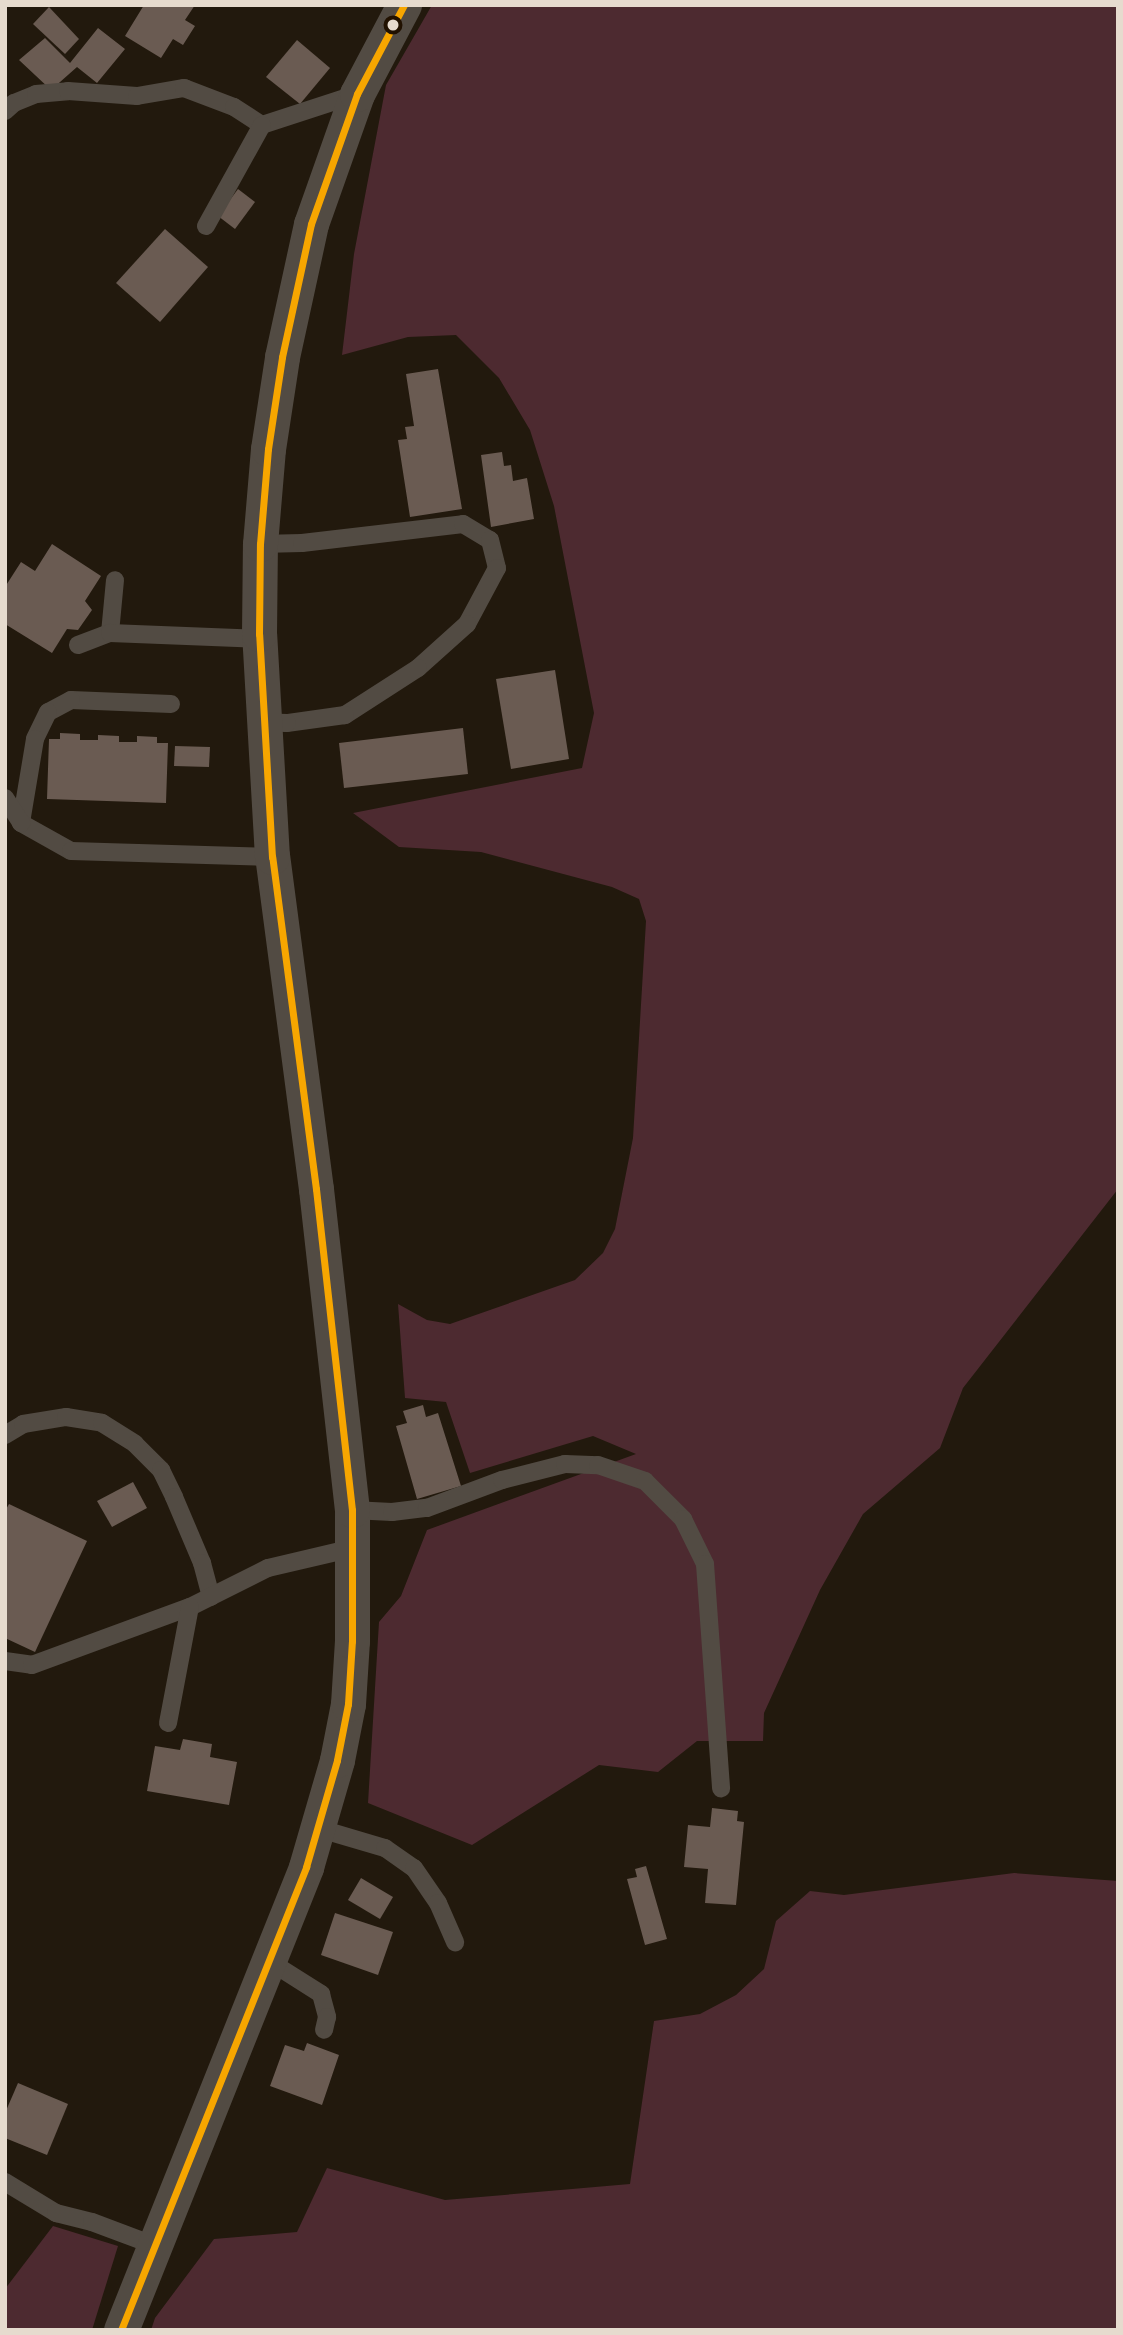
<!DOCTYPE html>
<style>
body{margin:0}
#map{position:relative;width:1123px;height:2335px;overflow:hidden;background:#22190d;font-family:Overpass,sans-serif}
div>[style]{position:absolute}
.green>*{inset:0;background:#4d2a30}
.building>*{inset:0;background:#6a5b52}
.lane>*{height:18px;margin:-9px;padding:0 9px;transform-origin:9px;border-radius:9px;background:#524b43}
.street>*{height:35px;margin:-17.5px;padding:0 17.5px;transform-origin:17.5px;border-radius:17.5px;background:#524b43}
.bus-1>*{height:7px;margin:-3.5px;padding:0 3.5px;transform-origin:3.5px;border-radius:3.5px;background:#f7a600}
.dots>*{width:19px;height:19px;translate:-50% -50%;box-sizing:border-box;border:4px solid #211100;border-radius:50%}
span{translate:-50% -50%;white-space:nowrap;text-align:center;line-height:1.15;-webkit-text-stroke:7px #211100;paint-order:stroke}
.frame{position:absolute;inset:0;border:7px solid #e6dbce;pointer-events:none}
</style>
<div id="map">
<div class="green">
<div style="clip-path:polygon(432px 5px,1118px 5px,1118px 1189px,963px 1388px,940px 1448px,863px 1514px,820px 1590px,764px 1713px,763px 1741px,697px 1741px,658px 1772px,599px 1765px,472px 1845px,368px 1803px,379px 1622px,401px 1596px,427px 1530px,636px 1454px,593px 1436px,470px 1473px,446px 1402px,405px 1398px,398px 1304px,427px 1320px,450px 1324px,575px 1280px,603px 1253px,615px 1229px,633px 1138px,646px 921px,639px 899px,612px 887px,481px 852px,399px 847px,353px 813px,582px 768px,594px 713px,554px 506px,530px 430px,499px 378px,456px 335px,408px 337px,342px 355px,354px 254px,386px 85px)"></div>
<div style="clip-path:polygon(1014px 1873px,1118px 1881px,1118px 2330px,151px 2330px,155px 2318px,214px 2239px,297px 2232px,327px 2168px,445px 2200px,630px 2184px,654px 2021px,700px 2014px,736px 1995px,764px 1969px,776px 1921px,810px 1891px,844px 1895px)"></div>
<div style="clip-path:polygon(53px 2226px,118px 2246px,92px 2330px,5px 2330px,5px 2289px)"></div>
</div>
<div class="building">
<div style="clip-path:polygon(144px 5px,195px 5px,185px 20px,195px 26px,183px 45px,173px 39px,161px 58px,125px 36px)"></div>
<div style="clip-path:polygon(49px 7px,79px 39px,65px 54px,33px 24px)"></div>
<div style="clip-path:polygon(98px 28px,125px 49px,97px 83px,77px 67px,51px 90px,19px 60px,45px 38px,70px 63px)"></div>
<div style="clip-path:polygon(297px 40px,330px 68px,300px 104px,266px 77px)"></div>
<div style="clip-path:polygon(238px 189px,255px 202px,235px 229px,218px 216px)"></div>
<div style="clip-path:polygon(165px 229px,208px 267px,160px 322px,116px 283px)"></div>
<div style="clip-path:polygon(438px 369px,462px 509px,410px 517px,398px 440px,407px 439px,405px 427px,414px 426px,406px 374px)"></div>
<div style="clip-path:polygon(502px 452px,504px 466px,511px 465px,513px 481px,527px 478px,534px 519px,491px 527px,481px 455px)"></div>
<div style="clip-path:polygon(52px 544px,101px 576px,85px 601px,92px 610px,78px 630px,67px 629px,52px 653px,5px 624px,5px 587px,21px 562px,35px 571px)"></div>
<div style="clip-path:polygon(555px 670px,569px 759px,511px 769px,496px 679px)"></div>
<div style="clip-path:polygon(463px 728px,468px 774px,344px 788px,339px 743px)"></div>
<div style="clip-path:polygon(60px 733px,80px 734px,80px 740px,98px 740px,98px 735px,119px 736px,119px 742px,137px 742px,137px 736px,157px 737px,157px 743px,168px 743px,166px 803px,47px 799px,49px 739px,60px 739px)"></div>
<div style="clip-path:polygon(175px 746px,210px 747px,209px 767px,174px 766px)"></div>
<div style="clip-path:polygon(423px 1405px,426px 1417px,438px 1413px,461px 1486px,417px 1499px,396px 1426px,407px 1423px,403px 1411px)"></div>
<div style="clip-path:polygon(133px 1482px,147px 1508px,112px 1527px,97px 1501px)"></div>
<div style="clip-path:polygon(9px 1504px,87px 1541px,35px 1652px,5px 1638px,5px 1511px)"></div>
<div style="clip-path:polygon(183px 1739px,212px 1744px,210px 1757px,237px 1762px,229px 1805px,147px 1791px,155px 1746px,180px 1750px)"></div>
<div style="clip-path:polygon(712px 1808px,738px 1811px,737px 1821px,744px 1822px,736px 1905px,705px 1903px,708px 1869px,684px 1867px,688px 1825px,710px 1827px)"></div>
<div style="clip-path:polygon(646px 1866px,667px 1939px,645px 1945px,627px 1879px,637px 1877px,635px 1869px)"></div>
<div style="clip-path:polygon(361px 1878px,393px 1897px,380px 1919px,348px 1900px)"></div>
<div style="clip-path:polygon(335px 1913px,393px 1932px,378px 1975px,321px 1955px)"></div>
<div style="clip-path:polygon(307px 2043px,339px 2055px,322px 2105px,270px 2086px,285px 2045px,304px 2051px)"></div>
<div style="clip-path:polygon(18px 2083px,68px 2104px,47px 2155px,5px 2138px,5px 2113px)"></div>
</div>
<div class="lane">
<div style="left:5px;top:111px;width:12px;rotate:-42deg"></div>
<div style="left:14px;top:103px;width:24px;rotate:-22deg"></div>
<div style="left:36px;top:94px;width:32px;rotate:-5deg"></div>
<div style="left:68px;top:91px;width:69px;rotate:4.1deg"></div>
<div style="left:137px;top:96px;width:48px;rotate:-9.7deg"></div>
<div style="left:184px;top:88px;width:53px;rotate:20.8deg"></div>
<div style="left:234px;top:107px;width:33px;rotate:33deg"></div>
<div style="left:262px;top:125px;width:100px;rotate:-18.1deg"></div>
<div style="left:206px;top:226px;width:115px;rotate:-61deg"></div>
<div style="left:260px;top:544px;width:42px;rotate:-1.4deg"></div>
<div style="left:302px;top:543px;width:162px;rotate:-6.7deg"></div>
<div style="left:463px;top:524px;width:31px;rotate:31deg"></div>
<div style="left:490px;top:540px;width:29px;rotate:76deg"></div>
<div style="left:497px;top:568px;width:64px;rotate:118.2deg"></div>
<div style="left:467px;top:624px;width:66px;rotate:138.1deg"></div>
<div style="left:418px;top:668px;width:87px;rotate:147.2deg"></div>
<div style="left:345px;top:715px;width:59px;rotate:172.1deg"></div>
<div style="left:287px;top:723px;width:23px;rotate:-178deg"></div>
<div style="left:110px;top:633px;width:53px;rotate:-84.6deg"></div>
<div style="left:78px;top:645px;width:34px;rotate:-21deg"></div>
<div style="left:110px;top:633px;width:149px;rotate:2.3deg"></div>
<div style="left:171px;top:704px;width:100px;rotate:-177.7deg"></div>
<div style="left:71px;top:700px;width:26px;rotate:152deg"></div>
<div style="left:48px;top:712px;width:30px;rotate:116deg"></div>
<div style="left:35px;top:739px;width:85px;rotate:99.5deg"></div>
<div style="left:21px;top:823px;width:57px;rotate:29.2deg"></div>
<div style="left:71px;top:851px;width:201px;rotate:1.7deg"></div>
<div style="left:5px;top:798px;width:30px;rotate:57deg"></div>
<div style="left:5px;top:1435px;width:21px;rotate:-31deg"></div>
<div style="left:23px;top:1424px;width:44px;rotate:-9.2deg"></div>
<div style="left:66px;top:1417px;width:36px;rotate:9deg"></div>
<div style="left:102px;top:1423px;width:39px;rotate:32deg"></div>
<div style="left:135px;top:1444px;width:37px;rotate:45deg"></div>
<div style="left:161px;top:1470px;width:30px;rotate:64deg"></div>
<div style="left:174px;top:1497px;width:72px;rotate:67deg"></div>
<div style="left:202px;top:1563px;width:35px;rotate:75deg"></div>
<div style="left:352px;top:1510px;width:40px;rotate:2.9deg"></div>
<div style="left:392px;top:1512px;width:35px;rotate:-7deg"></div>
<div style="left:427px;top:1508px;width:80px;rotate:-20.5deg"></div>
<div style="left:502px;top:1480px;width:65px;rotate:-14.3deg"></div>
<div style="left:565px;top:1464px;width:33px;rotate:2deg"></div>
<div style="left:598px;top:1465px;width:50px;rotate:18.8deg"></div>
<div style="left:645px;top:1481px;width:54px;rotate:45deg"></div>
<div style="left:683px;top:1519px;width:50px;rotate:63.9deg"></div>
<div style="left:705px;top:1564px;width:225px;rotate:85.9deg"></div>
<div style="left:5px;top:1661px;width:27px;rotate:8deg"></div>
<div style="left:32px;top:1665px;width:168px;rotate:-20.2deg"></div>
<div style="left:190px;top:1607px;width:87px;rotate:-26.6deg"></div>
<div style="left:268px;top:1568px;width:87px;rotate:-13.2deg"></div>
<div style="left:168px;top:1723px;width:118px;rotate:-79.3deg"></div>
<div style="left:317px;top:1828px;width:71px;rotate:16.4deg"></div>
<div style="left:385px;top:1848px;width:35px;rotate:35deg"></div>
<div style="left:414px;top:1868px;width:42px;rotate:55.6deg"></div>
<div style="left:438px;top:1903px;width:43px;rotate:66.4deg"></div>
<div style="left:269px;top:1961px;width:62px;rotate:32.4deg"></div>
<div style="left:321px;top:1994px;width:24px;rotate:75deg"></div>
<div style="left:327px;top:2017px;width:13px;rotate:103deg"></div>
<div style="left:5px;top:2182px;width:60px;rotate:31.3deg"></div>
<div style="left:56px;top:2213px;width:37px;rotate:14deg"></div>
<div style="left:92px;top:2222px;width:68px;rotate:20.6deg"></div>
</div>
<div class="street">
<div style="left:121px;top:2330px;width:499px;rotate:-68.2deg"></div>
<div style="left:306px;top:1867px;width:111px;rotate:-73.8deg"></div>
<div style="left:337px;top:1760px;width:57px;rotate:-78.9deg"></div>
<div style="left:348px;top:1704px;width:63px;rotate:-86.4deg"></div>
<div style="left:352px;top:1641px;width:131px;rotate:-90deg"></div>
<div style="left:352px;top:1510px;width:323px;rotate:-96.4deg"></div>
<div style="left:316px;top:1189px;width:335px;rotate:-97.5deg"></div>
<div style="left:272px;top:857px;width:223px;rotate:-93.3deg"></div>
<div style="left:259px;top:634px;width:90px;rotate:-89.4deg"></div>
<div style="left:260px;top:544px;width:95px;rotate:-85.2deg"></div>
<div style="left:268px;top:449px;width:93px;rotate:-81.3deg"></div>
<div style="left:282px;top:357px;width:136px;rotate:-77.7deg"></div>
<div style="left:311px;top:224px;width:138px;rotate:-70.5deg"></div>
<div style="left:357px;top:94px;width:101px;rotate:-62.2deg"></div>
</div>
<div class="bus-1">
<div style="left:121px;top:2330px;width:499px;rotate:-68.2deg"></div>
<div style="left:306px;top:1867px;width:111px;rotate:-73.8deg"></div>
<div style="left:337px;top:1760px;width:57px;rotate:-78.9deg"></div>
<div style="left:348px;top:1704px;width:63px;rotate:-86.4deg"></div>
<div style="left:352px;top:1641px;width:131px;rotate:-90deg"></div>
<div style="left:352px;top:1510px;width:323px;rotate:-96.4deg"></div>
<div style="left:316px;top:1189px;width:335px;rotate:-97.5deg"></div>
<div style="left:272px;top:857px;width:223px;rotate:-93.3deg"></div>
<div style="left:259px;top:634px;width:90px;rotate:-89.4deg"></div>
<div style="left:260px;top:544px;width:95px;rotate:-85.2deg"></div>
<div style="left:268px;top:449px;width:93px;rotate:-81.3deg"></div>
<div style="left:282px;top:357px;width:136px;rotate:-77.7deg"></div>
<div style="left:311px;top:224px;width:138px;rotate:-70.5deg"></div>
<div style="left:357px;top:94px;width:101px;rotate:-62.2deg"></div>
</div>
<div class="dots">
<div style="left:393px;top:25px;background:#e6dbce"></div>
</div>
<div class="frame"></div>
</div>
